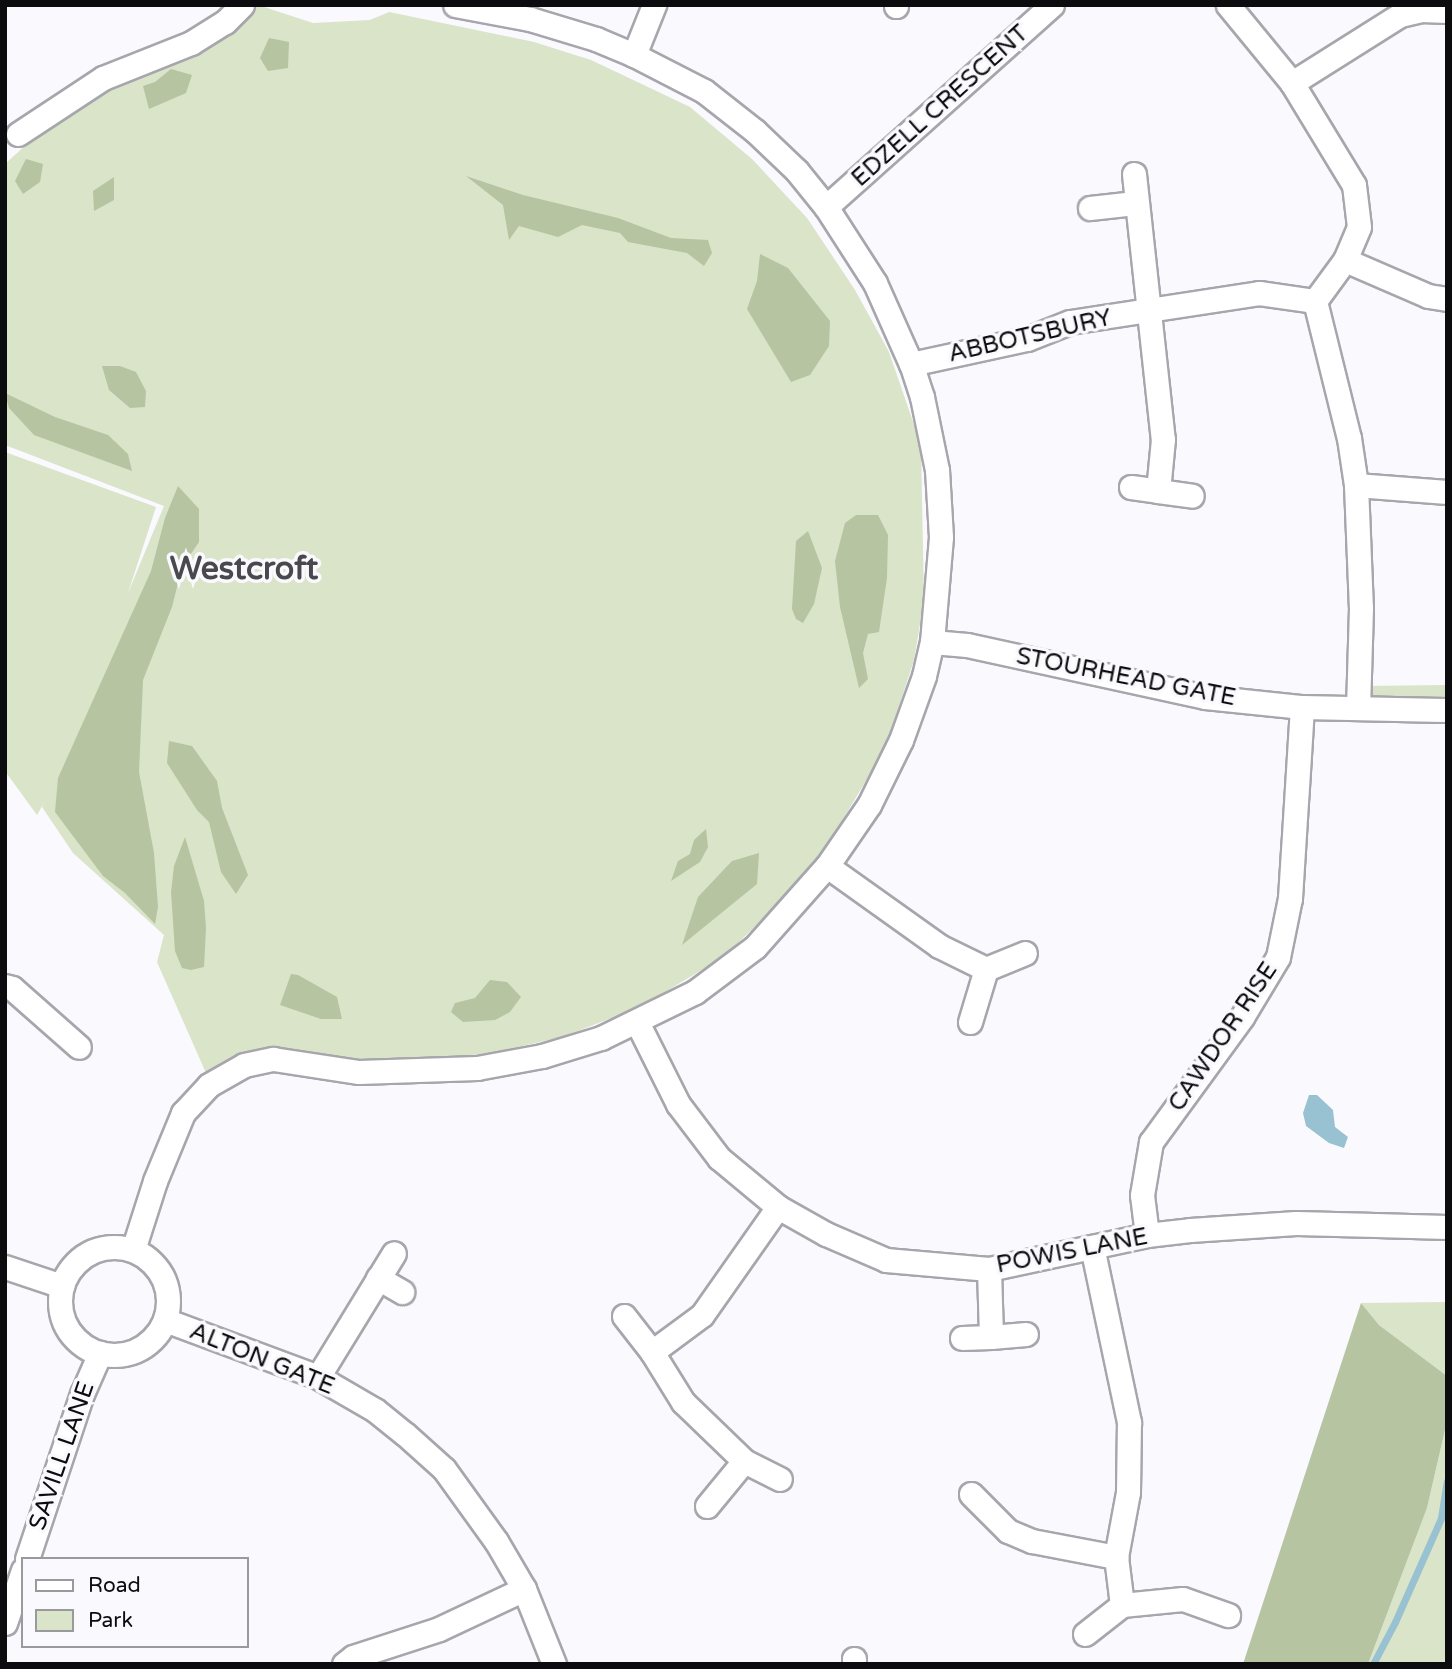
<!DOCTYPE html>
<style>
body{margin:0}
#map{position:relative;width:1452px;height:1669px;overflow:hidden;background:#f9f9fe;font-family:"Varela Round",sans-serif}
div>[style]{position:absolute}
.green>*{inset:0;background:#d9e4c9}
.forest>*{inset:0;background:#b6c4a1}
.water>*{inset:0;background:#98c1d2}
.stream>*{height:7px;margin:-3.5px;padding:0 3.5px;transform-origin:3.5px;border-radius:3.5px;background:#98c1d2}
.roads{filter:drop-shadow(2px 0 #a7a6ad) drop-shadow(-2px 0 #a7a6ad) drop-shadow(0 2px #a7a6ad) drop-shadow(0 -2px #a7a6ad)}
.minor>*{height:23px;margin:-11.5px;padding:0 11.5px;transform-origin:11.5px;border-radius:11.5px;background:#fff}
.minor>.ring{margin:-11.5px;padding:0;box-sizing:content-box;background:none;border:23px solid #fff;border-radius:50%}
span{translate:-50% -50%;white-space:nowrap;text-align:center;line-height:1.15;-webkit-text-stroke:7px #f9f9fe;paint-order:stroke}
.street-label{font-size:24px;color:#0c0c0e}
.district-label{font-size:32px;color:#48484d;font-weight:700}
.frame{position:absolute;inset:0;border:7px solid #0c0c0e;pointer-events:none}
.legend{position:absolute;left:21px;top:1557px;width:228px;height:91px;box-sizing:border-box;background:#f9f9fe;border:2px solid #9a9a9e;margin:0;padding:9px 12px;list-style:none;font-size:21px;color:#0c0c0e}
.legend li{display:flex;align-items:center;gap:14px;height:35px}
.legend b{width:35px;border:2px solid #9a9a9e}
</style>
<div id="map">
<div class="green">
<div style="clip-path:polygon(258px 5px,313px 23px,370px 20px,389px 12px,534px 42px,591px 60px,690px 107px,752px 159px,807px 218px,855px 290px,889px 352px,921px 445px,924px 600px,914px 660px,885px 749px,810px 874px,723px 957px,640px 1007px,562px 1037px,496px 1052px,374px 1067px,270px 1052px,237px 1055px,206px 1073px,157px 962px,164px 935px,73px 853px,42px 807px,45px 801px,37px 815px,5px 771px,5px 452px,156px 507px,128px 593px,164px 506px,5px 445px,5px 164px,38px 134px,107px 89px,206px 50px)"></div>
<div style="clip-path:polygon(1447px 685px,1447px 702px,1381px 703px,1372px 697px,1366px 686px)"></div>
<div style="clip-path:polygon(1447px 1302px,1447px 1376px,1379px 1325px,1361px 1303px)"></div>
<div style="clip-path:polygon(1447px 1421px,1447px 1664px,1368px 1664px,1427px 1508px)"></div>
</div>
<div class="forest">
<div style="clip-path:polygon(269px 38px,289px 42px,288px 68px,268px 71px,260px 58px)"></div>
<div style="clip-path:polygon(171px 69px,192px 75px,186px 93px,149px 109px,143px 86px,155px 82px)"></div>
<div style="clip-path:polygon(26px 159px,43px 164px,40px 182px,23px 194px,15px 181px)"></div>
<div style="clip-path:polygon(466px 176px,523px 195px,618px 218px,671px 238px,708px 240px,712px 253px,704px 266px,687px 253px,628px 242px,620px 233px,582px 225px,558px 237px,519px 226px,509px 240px,503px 205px)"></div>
<div style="clip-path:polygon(114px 177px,114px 200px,94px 211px,93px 191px)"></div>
<div style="clip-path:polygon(760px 254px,788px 268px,830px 321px,829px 346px,810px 375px,791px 382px,747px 309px,757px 281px)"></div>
<div style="clip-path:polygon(102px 366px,120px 366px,136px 372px,146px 391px,145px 407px,130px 408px,109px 390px)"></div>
<div style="clip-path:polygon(5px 393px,55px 417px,108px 435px,128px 454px,132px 471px,34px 435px,9px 408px)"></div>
<div style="clip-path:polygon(178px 486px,199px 509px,199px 542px,182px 567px,172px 607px,143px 680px,139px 772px,154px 853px,158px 907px,155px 924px,125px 893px,103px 876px,55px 812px,58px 778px,151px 571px,165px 518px)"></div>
<div style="clip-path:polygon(856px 515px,878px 515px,888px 535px,887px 578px,879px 632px,868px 634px,863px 653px,868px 679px,859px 688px,840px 607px,835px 561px,845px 523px)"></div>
<div style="clip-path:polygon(808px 531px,822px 568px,814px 604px,803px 623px,796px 619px,792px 609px,796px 541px)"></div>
<div style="clip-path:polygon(169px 741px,192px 746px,217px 781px,222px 808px,248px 875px,236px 894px,221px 872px,209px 822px,197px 810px,167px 763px)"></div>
<div style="clip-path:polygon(706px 829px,708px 847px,700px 862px,671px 881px,678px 861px,690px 854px,694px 840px)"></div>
<div style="clip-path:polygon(185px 837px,204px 901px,206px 928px,204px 967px,191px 970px,182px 968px,175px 951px,171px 892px,174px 866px)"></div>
<div style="clip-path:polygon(759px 853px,757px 884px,682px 945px,698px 897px,732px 861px)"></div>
<div style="clip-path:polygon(291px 974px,298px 975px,337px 997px,342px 1019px,321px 1019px,280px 1005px)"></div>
<div style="clip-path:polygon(490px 980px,507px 982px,521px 997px,510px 1012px,495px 1020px,463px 1022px,451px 1012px,455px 1003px,475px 998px)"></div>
<div style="clip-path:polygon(1361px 1303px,1379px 1325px,1447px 1376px,1447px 1421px,1427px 1508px,1368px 1664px,1243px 1664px)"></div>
</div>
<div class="water">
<div style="clip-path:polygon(1309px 1095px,1317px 1095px,1333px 1110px,1335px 1127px,1348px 1137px,1344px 1148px,1329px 1143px,1306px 1126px,1303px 1113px)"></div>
</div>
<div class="stream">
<div style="left:1373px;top:1664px;width:47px;rotate:-62.4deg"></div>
<div style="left:1395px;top:1622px;width:114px;rotate:-66.1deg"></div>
<div style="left:1441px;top:1518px;width:37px;rotate:-81deg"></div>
</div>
<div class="roads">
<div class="minor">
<div style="left:896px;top:5px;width:1px;rotate:90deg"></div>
<div style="left:1228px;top:5px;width:101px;rotate:50.6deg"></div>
<div style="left:1292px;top:83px;width:119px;rotate:58.7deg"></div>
<div style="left:1354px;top:185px;width:42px;rotate:83.2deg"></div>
<div style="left:1359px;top:227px;width:36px;rotate:113deg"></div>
<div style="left:1345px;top:260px;width:51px;rotate:126.2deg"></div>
<div style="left:1315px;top:301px;width:141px;rotate:76.1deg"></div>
<div style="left:1349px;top:438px;width:48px;rotate:81.5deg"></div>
<div style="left:1356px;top:485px;width:123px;rotate:87.7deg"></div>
<div style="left:1361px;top:608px;width:100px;rotate:91.7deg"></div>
<div style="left:634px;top:55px;width:54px;rotate:-68.2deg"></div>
<div style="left:1292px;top:83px;width:128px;rotate:-32.2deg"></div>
<div style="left:1400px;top:15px;width:22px;rotate:-13deg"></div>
<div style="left:1421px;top:10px;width:26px;rotate:2deg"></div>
<div style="left:18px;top:134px;width:102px;rotate:-33.4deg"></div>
<div style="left:103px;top:78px;width:95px;rotate:-21.7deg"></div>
<div style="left:191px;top:43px;width:40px;rotate:-32deg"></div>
<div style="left:225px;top:22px;width:24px;rotate:-45deg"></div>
<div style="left:1134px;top:174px;width:267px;rotate:83.8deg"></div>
<div style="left:1163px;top:439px;width:52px;rotate:95.5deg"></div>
<div style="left:1158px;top:491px;width:34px;rotate:8deg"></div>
<div style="left:826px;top:207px;width:303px;rotate:-41.8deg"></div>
<div style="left:1090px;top:208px;width:45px;rotate:-6.3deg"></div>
<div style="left:1345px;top:260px;width:90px;rotate:23.4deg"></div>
<div style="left:1428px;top:296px;width:19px;rotate:9deg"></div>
<div style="left:911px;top:364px;width:119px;rotate:-12.2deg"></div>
<div style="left:1027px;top:339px;width:46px;rotate:-21.6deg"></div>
<div style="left:1070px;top:322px;width:191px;rotate:-8.7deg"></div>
<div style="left:1259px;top:293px;width:57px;rotate:8.1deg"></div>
<div style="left:1356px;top:485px;width:91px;rotate:4.4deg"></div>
<div style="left:1131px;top:487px;width:27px;rotate:8deg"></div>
<div style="left:932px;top:642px;width:35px;rotate:5deg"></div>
<div style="left:967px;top:645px;width:244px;rotate:12.3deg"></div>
<div style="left:1205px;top:697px;width:98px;rotate:5.9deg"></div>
<div style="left:1302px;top:707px;width:145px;rotate:1.2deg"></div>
<div style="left:827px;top:866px;width:138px;rotate:35.5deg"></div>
<div style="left:939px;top:946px;width:52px;rotate:26.1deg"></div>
<div style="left:5px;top:986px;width:7px;rotate:16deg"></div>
<div style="left:12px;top:988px;width:89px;rotate:41.4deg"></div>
<div style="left:637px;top:1022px;width:92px;rotate:63.4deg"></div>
<div style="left:678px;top:1104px;width:68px;rotate:52.8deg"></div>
<div style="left:719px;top:1158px;width:77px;rotate:39.7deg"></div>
<div style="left:778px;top:1207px;width:55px;rotate:29.4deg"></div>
<div style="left:826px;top:1234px;width:65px;rotate:23.4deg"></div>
<div style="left:886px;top:1260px;width:103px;rotate:5deg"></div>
<div style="left:989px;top:1269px;width:162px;rotate:-12.1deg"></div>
<div style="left:1147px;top:1235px;width:43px;rotate:-6.6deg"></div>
<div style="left:1190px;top:1230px;width:106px;rotate:-3.8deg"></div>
<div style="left:1296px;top:1223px;width:151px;rotate:1.5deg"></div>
<div style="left:970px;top:1022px;width:55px;rotate:-73.2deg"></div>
<div style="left:986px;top:969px;width:42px;rotate:-22.3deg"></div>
<div style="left:1147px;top:1235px;width:40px;rotate:-97.1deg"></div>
<div style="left:1142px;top:1195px;width:54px;rotate:-80.4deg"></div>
<div style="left:1151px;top:1142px;width:155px;rotate:-53.9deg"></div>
<div style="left:1242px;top:1017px;width:70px;rotate:-59deg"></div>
<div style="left:1278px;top:957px;width:60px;rotate:-78.5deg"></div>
<div style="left:1290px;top:898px;width:191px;rotate:-86.4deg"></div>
<div class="ring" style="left:60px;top:1247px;width:85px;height:85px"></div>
<div style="left:133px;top:1250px;width:72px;rotate:-72.3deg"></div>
<div style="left:155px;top:1181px;width:74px;rotate:-67.6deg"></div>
<div style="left:183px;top:1113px;width:38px;rotate:-47deg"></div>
<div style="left:209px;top:1085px;width:40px;rotate:-29.7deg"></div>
<div style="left:244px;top:1065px;width:30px;rotate:-12deg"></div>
<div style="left:273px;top:1059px;width:87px;rotate:8.6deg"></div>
<div style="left:359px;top:1072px;width:118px;rotate:-1.9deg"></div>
<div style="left:477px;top:1068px;width:66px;rotate:-10.5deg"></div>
<div style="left:542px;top:1056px;width:62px;rotate:-17deg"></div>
<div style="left:601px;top:1038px;width:105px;rotate:-26.1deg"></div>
<div style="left:695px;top:992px;width:75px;rotate:-36.9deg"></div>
<div style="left:755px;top:947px;width:108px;rotate:-48.4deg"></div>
<div style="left:827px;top:866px;width:74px;rotate:-55.5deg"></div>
<div style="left:869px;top:805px;width:72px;rotate:-63.8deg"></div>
<div style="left:901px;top:740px;width:68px;rotate:-70.2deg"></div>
<div style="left:924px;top:676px;width:35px;rotate:-77deg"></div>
<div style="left:932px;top:642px;width:105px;rotate:-85.1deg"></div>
<div style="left:941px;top:537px;width:67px;rotate:-93.4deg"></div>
<div style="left:937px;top:470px;width:75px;rotate:-101.6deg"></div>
<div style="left:922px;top:397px;width:35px;rotate:-108deg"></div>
<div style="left:911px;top:364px;width:89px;rotate:-114deg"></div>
<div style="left:875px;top:283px;width:90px;rotate:-122.8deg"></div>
<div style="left:826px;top:207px;width:46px;rotate:-128.9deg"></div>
<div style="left:797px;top:171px;width:58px;rotate:-136.4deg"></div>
<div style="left:755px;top:131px;width:65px;rotate:-141.9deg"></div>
<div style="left:704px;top:91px;width:79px;rotate:-152.8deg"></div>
<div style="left:634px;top:55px;width:41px;rotate:-157.2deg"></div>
<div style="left:596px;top:39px;width:69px;rotate:-163.1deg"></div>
<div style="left:530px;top:19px;width:76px;rotate:-169.4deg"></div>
<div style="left:5px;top:1267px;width:60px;rotate:18.4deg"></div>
<div style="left:989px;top:1269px;width:68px;rotate:88.3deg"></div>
<div style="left:991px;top:1337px;width:35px;rotate:-5deg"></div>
<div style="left:378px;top:1278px;width:28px;rotate:30deg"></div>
<div style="left:624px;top:1316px;width:46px;rotate:52.1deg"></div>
<div style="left:652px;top:1352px;width:59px;rotate:58.2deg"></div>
<div style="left:683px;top:1402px;width:85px;rotate:44deg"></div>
<div style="left:744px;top:1461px;width:40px;rotate:26.6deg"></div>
<div style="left:165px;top:1320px;width:163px;rotate:20.4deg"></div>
<div style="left:318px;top:1377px;width:66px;rotate:30.1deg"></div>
<div style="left:375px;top:1410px;width:38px;rotate:39deg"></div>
<div style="left:405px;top:1434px;width:52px;rotate:41.9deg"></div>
<div style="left:444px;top:1469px;width:89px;rotate:54.2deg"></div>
<div style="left:496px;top:1541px;width:56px;rotate:59.7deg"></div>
<div style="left:524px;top:1589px;width:81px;rotate:68.2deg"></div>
<div style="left:962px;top:1338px;width:29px;rotate:-2deg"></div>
<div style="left:652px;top:1352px;width:62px;rotate:-36.5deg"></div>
<div style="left:702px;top:1315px;width:132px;rotate:-54.9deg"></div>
<div style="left:318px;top:1377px;width:145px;rotate:-58.5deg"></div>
<div style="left:971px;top:1494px;width:52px;rotate:45deg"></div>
<div style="left:1008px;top:1531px;width:26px;rotate:23deg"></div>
<div style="left:1032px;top:1541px;width:86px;rotate:10.8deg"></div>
<div style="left:707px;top:1506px;width:58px;rotate:-50.6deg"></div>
<div style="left:27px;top:1559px;width:174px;rotate:-71.6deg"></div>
<div style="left:82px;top:1394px;width:45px;rotate:-66.3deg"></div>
<div style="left:1122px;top:1605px;width:61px;rotate:-5.6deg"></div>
<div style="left:1183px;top:1599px;width:48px;rotate:19.6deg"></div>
<div style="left:5px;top:1623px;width:56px;rotate:-71.2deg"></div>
<div style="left:1085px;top:1634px;width:47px;rotate:-38.1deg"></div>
<div style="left:1122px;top:1605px;width:48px;rotate:-97.1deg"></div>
<div style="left:1116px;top:1557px;width:66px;rotate:-79.5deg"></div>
<div style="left:1128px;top:1492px;width:70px;rotate:-89.2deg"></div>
<div style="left:1129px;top:1422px;width:179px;rotate:-101.9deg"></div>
<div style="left:854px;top:1659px;width:5px;rotate:90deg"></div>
<div style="left:344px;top:1664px;width:11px;rotate:-38deg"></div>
<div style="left:353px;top:1657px;width:90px;rotate:-18deg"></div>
<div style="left:439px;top:1629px;width:94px;rotate:-25.2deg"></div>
</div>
</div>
<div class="street-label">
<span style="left:940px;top:106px;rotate:-42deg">EDZELL CRESCENT</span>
<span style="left:1030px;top:336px;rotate:-13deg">ABBOTSBURY</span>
<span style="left:1126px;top:677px;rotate:11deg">STOURHEAD GATE</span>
<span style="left:1223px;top:1037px;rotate:-56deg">CAWDOR RISE</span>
<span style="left:1072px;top:1251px;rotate:-11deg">POWIS LANE</span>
<span style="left:262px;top:1359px;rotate:22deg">ALTON GATE</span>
<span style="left:62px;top:1456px;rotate:-71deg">SAVILL LANE</span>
</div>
<div class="district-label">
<span style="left:244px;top:569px">Westcroft</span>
</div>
<div class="frame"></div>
<ul class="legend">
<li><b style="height:9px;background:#fff"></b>Road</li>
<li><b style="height:19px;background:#d9e4c9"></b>Park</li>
</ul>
</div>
